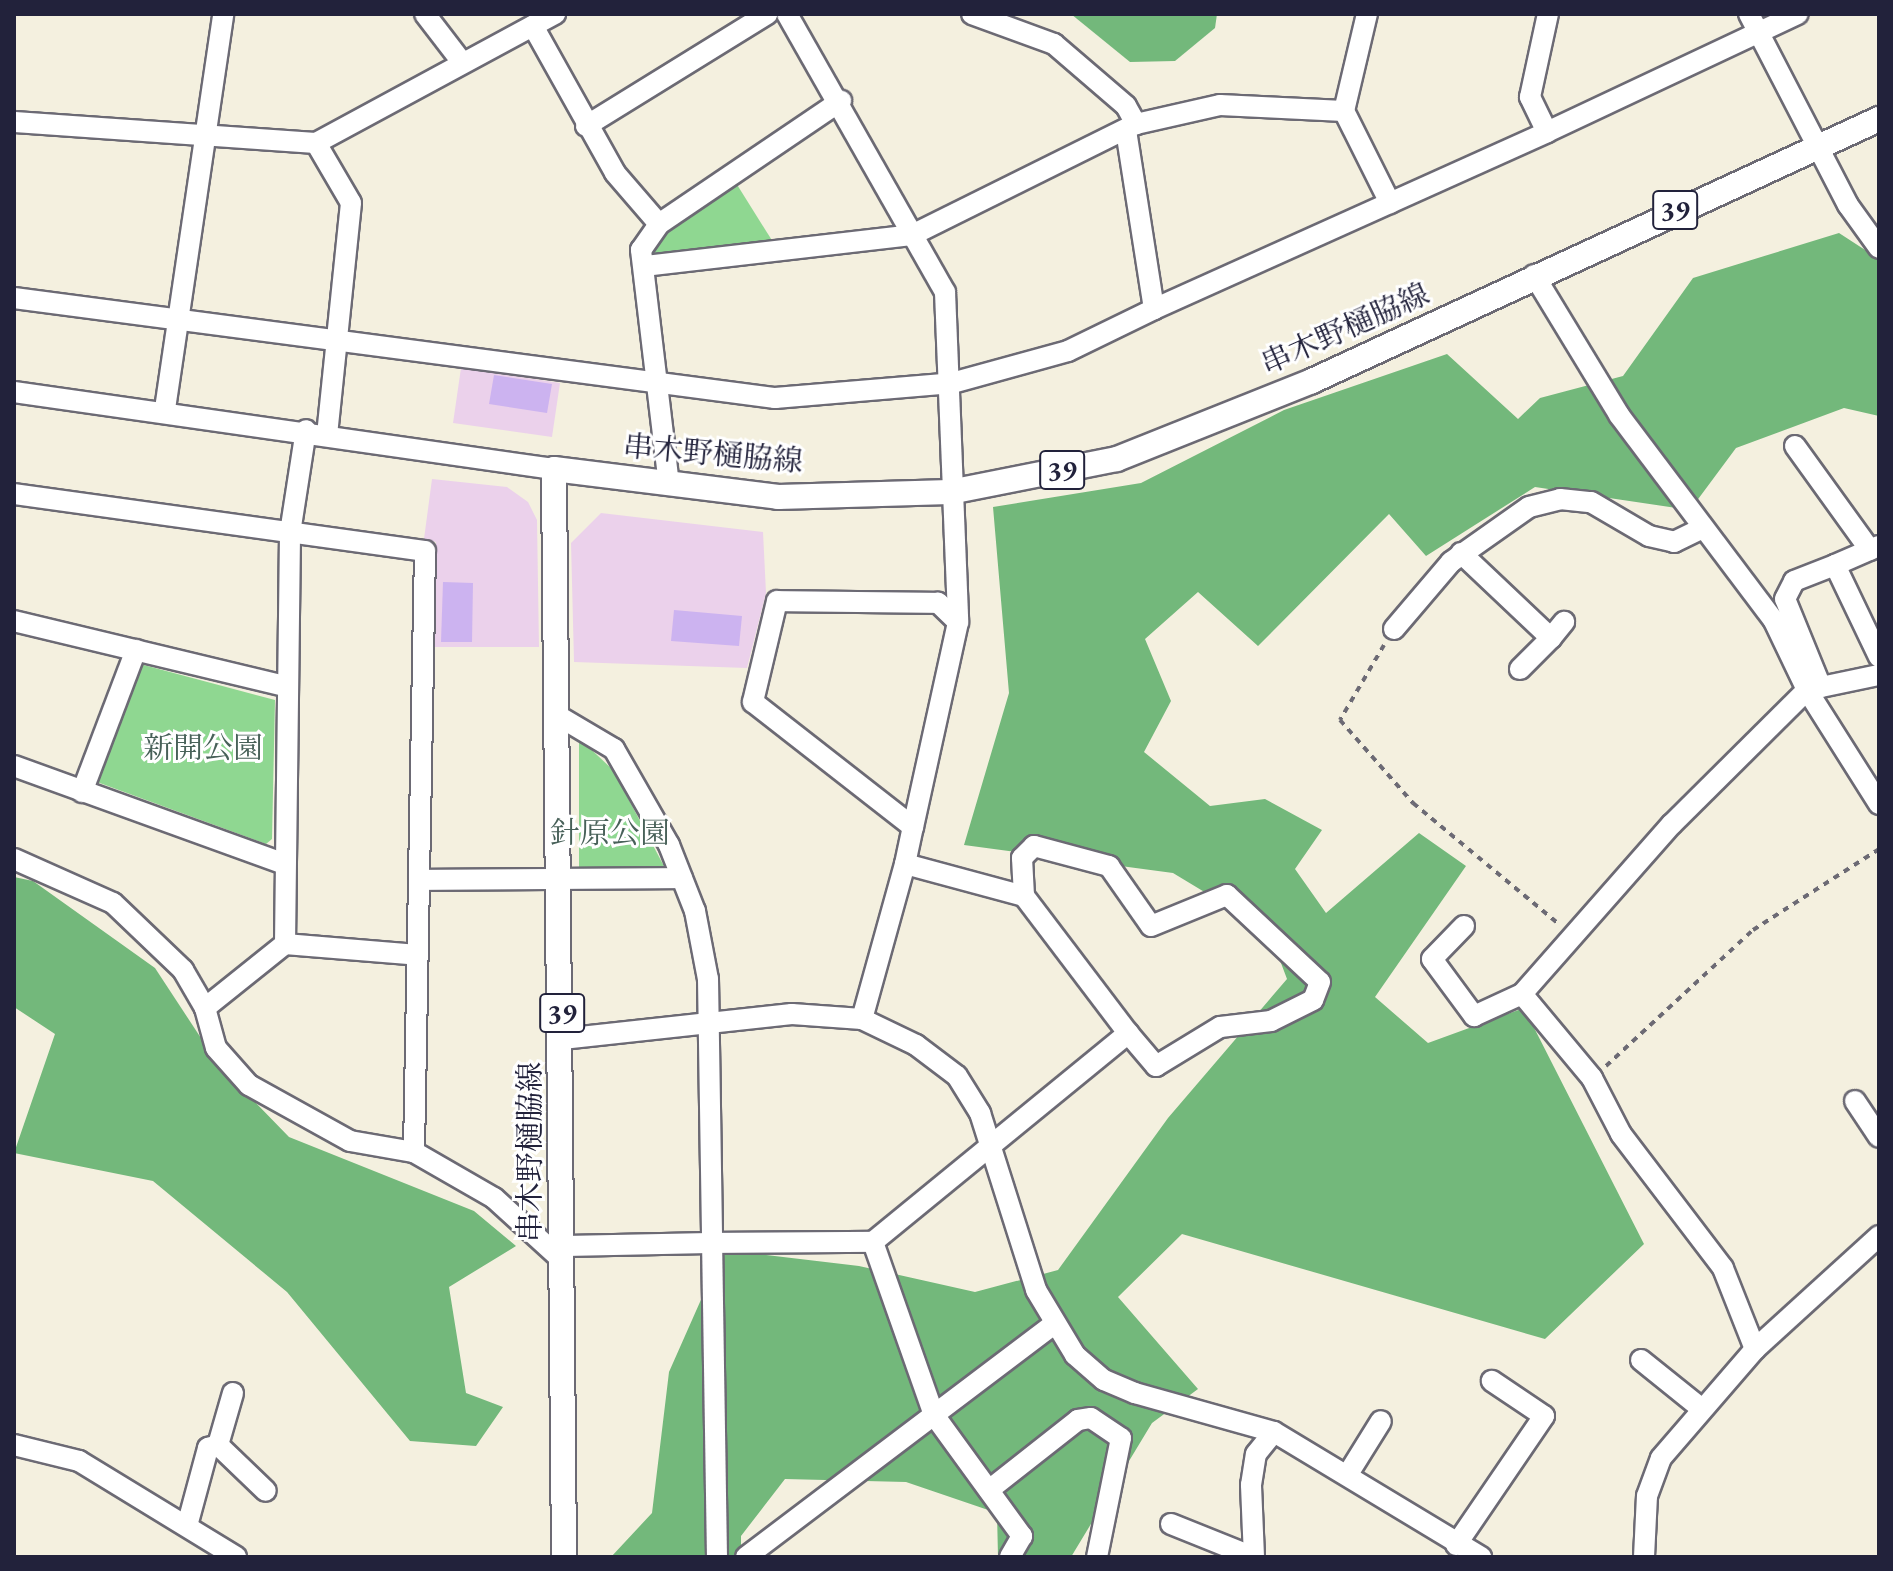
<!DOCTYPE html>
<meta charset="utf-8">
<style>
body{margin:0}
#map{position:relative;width:1893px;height:1571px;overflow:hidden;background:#f4f0df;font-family:"EB Garamond","Noto Serif JP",serif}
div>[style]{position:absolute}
.built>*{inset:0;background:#ebd1eb}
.green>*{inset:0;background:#8fd791}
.forest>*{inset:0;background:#73b87b}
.building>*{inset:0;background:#ccb3f0}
.path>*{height:4px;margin-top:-2px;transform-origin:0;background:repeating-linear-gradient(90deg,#6c6a74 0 6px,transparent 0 12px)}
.roads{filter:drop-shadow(2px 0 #6c6a74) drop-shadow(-2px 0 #6c6a74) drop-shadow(0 2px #6c6a74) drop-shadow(0 -2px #6c6a74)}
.minor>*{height:20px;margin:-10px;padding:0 10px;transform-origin:10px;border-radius:10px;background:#fff}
.major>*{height:24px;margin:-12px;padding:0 12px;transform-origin:12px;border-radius:12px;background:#fff}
span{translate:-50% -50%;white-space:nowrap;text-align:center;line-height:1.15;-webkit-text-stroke:6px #fff;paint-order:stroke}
.shield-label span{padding:2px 6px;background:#fff;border:2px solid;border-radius:6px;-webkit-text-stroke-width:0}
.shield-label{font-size:28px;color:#22223b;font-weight:700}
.street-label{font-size:30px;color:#22223b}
.park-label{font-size:30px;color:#486159}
.frame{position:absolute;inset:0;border:16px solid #22223b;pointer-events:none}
</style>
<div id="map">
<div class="built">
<div style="clip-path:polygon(461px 368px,560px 383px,552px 437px,453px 423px)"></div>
<div style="clip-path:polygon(432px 479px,507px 487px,528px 502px,537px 520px,539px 647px,432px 647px,436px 542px,424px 539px)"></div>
<div style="clip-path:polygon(601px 513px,763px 532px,766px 593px,747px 668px,574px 662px,571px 543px)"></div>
</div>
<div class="green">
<div style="clip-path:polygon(736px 183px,773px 242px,657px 260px,653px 246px,691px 207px)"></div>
<div style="clip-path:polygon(140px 664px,275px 700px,272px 839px,266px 844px,97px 782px)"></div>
<div style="clip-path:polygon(579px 738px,613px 770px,665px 868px,579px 868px)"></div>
</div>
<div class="forest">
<div style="clip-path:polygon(1071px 14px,1217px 14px,1215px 28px,1175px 61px,1130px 62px)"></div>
<div style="clip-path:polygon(1839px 233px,1879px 259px,1879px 416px,1844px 408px,1736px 448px,1690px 510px,1535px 487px,1426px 556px,1389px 514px,1258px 646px,1198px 592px,1145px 639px,1171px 701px,1144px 752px,1210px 806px,1265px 799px,1322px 830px,1295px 869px,1326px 913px,1419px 833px,1466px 866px,1375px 997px,1428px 1043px,1524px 1008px,1644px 1244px,1545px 1339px,1182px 1234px,1118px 1297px,1198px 1389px,1152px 1423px,1071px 1557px,998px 1557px,997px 1513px,906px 1482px,785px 1479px,741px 1536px,741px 1557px,611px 1557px,652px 1513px,669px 1372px,723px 1250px,859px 1266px,975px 1292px,1058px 1270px,1168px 1118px,1287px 979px,1269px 931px,1173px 873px,964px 845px,1009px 693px,993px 507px,1141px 483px,1284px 410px,1447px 354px,1518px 419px,1540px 398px,1623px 376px,1693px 278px)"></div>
<div style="clip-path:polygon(14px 877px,33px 881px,155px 968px,218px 1064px,289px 1137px,474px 1211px,516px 1246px,449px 1287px,466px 1393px,503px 1407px,476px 1446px,410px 1441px,287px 1292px,153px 1181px,14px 1153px,55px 1034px,14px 1007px)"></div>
</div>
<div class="building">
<div style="clip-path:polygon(494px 375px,552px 384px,547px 413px,489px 404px)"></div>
<div style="clip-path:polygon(443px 582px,473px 583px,472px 642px,441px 642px)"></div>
<div style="clip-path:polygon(674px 610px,742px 616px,739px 646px,671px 641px)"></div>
</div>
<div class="path">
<div style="left:1384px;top:645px;width:87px;rotate:120.4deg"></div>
<div style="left:1340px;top:720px;width:111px;rotate:48.7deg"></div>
<div style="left:1413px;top:803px;width:190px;rotate:39.7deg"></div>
<div style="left:1606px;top:1066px;width:200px;rotate:-42.8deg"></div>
<div style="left:1753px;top:930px;width:150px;rotate:-32.7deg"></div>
</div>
<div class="roads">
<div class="minor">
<div style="left:425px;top:14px;width:59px;rotate:52.5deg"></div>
<div style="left:787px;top:14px;width:320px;rotate:60.4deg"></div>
<div style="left:945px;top:292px;width:330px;rotate:87.7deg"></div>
<div style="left:972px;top:14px;width:87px;rotate:20.1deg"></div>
<div style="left:1054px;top:44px;width:95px;rotate:40.7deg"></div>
<div style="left:1126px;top:106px;width:21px;rotate:61deg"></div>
<div style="left:1749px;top:14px;width:215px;rotate:62.6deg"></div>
<div style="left:1848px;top:205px;width:53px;rotate:54.2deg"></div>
<div style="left:533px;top:26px;width:168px;rotate:60.8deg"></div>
<div style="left:615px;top:173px;width:67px;rotate:49.2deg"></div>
<div style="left:1344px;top:111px;width:103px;rotate:63.4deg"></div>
<div style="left:14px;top:122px;width:303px;rotate:4deg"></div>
<div style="left:316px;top:143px;width:272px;rotate:-28.4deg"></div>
<div style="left:586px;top:126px;width:213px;rotate:-31.7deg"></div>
<div style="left:1547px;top:132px;width:277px;rotate:-25.2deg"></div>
<div style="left:316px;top:143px;width:69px;rotate:59.7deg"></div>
<div style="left:351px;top:203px;width:232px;rotate:95.9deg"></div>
<div style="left:645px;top:266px;width:269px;rotate:-6.6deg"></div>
<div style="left:912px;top:235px;width:250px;rotate:-26.4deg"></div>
<div style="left:1136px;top:124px;width:86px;rotate:-12.7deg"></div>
<div style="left:1220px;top:105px;width:124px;rotate:2.8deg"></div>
<div style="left:1344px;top:111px;width:100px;rotate:-76.7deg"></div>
<div style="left:1534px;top:275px;width:164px;rotate:58.7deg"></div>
<div style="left:1619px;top:415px;width:256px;rotate:53deg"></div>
<div style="left:1773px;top:619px;width:79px;rotate:64.4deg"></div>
<div style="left:1807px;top:690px;width:135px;rotate:57.7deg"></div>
<div style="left:14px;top:298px;width:768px;rotate:7.49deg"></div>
<div style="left:775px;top:398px;width:178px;rotate:-4.8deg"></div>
<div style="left:952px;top:383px;width:120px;rotate:-15.4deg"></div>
<div style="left:1068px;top:351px;width:96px;rotate:-26deg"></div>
<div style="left:1154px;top:309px;width:181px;rotate:-98.9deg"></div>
<div style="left:1154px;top:309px;width:431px;rotate:-24.2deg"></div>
<div style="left:1547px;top:132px;width:39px;rotate:-116deg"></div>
<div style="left:1530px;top:97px;width:85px;rotate:-77.8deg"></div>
<div style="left:14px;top:392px;width:545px;rotate:8.12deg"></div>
<div style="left:165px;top:409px;width:399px;rotate:-81.6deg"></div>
<div style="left:1795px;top:446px;width:128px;rotate:54.2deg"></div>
<div style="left:669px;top:485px;width:237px;rotate:-96.8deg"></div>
<div style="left:641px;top:250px;width:32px;rotate:-55deg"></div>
<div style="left:659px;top:224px;width:220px;rotate:-34.1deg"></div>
<div style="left:14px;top:494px;width:415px;rotate:7.9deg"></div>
<div style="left:425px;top:551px;width:601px;rotate:91.05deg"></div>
<div style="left:1461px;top:553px;width:124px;rotate:43.4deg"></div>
<div style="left:1551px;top:638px;width:44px;rotate:135deg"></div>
<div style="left:1835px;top:565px;width:48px;rotate:-23.4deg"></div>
<div style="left:14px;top:621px;width:278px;rotate:13.5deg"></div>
<div style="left:1394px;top:629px;width:88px;rotate:-49.6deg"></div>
<div style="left:1451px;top:562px;width:95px;rotate:-35.2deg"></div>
<div style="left:1529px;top:507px;width:32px;rotate:-14deg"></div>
<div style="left:1560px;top:499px;width:31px;rotate:6deg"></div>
<div style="left:1591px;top:502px;width:67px;rotate:30.4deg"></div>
<div style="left:1649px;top:536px;width:26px;rotate:13deg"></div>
<div style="left:1674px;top:542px;width:32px;rotate:-26deg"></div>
<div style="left:1551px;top:638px;width:21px;rotate:-51deg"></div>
<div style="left:1821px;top:687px;width:95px;rotate:-112.2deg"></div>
<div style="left:1785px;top:599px;width:20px;rotate:-63deg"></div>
<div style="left:1794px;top:581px;width:44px;rotate:-21.3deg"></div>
<div style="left:1835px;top:565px;width:102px;rotate:64.4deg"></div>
<div style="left:560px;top:717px;width:63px;rotate:30.7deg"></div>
<div style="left:614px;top:749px;width:111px;rotate:60.2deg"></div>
<div style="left:669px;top:845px;width:71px;rotate:68.5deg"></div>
<div style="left:695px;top:911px;width:69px;rotate:79.2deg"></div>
<div style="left:708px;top:979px;width:264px;rotate:89.1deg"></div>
<div style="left:712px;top:1243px;width:149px;rotate:178.8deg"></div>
<div style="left:14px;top:766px;width:285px;rotate:19.9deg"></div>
<div style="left:82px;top:792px;width:152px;rotate:-69.2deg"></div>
<div style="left:14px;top:859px;width:108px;rotate:24deg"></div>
<div style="left:113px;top:903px;width:97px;rotate:43.7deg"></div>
<div style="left:183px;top:970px;width:44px;rotate:59.9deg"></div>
<div style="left:205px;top:1008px;width:41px;rotate:74.6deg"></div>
<div style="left:216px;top:1048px;width:50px;rotate:48.3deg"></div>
<div style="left:249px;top:1085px;width:115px;rotate:29deg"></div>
<div style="left:350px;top:1141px;width:65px;rotate:9.8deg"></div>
<div style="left:414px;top:1152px;width:92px;rotate:29.9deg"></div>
<div style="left:494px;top:1198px;width:93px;rotate:42.4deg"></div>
<div style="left:419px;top:880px;width:263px;rotate:-0.4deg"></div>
<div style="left:1024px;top:896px;width:38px;rotate:-93deg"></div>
<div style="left:1022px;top:858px;width:17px;rotate:-45deg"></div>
<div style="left:1034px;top:846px;width:78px;rotate:14.9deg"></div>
<div style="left:1109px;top:866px;width:73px;rotate:55deg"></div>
<div style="left:1151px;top:926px;width:82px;rotate:-22.2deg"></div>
<div style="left:1227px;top:895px;width:127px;rotate:43.1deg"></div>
<div style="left:1320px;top:982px;width:19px;rotate:111deg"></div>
<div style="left:1313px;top:1000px;width:47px;rotate:153.4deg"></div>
<div style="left:1271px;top:1021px;width:51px;rotate:173.3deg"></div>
<div style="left:1220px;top:1027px;width:75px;rotate:148.6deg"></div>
<div style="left:1156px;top:1066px;width:43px;rotate:-130.3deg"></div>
<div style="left:1464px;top:926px;width:46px;rotate:134.1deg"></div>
<div style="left:1432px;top:959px;width:71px;rotate:53.6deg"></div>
<div style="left:1474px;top:1016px;width:53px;rotate:-24.6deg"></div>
<div style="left:285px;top:944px;width:411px;rotate:-89.3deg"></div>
<div style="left:290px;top:533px;width:104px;rotate:-81.2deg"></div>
<div style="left:205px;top:1008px;width:102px;rotate:-38.7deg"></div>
<div style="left:285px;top:944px;width:133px;rotate:4.7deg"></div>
<div style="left:862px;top:1019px;width:161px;rotate:-74.5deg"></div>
<div style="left:905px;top:864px;width:38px;rotate:-78deg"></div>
<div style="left:913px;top:827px;width:210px;rotate:-77.6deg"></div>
<div style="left:958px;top:622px;width:28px;rotate:-136deg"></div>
<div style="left:938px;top:603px;width:161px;rotate:-179.3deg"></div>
<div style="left:777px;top:601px;width:104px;rotate:103.4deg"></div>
<div style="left:753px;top:702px;width:203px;rotate:38deg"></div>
<div style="left:562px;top:1039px;width:231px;rotate:-6.2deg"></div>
<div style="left:792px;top:1014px;width:70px;rotate:4.1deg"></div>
<div style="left:862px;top:1019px;width:60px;rotate:25.7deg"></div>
<div style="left:916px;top:1045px;width:51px;rotate:37.1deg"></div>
<div style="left:957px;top:1076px;width:44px;rotate:58.1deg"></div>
<div style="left:980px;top:1113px;width:186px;rotate:72.4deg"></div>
<div style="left:1036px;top:1290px;width:76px;rotate:59deg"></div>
<div style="left:1075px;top:1355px;width:38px;rotate:41deg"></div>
<div style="left:1104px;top:1380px;width:34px;rotate:23deg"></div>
<div style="left:1135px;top:1393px;width:144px;rotate:15.7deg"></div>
<div style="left:1274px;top:1432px;width:242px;rotate:31.1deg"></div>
<div style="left:1855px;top:1101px;width:43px;rotate:56.3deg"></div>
<div style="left:873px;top:1242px;width:183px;rotate:70.6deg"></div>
<div style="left:934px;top:1415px;width:150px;rotate:54deg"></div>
<div style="left:1022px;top:1536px;width:24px;rotate:120deg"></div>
<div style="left:1755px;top:1349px;width:87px;rotate:-111.6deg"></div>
<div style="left:1723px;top:1268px;width:168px;rotate:-127.3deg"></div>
<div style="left:1621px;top:1134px;width:63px;rotate:-117.4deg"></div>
<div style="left:1592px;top:1078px;width:109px;rotate:-129.8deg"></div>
<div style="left:1522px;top:994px;width:227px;rotate:-48.6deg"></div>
<div style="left:1672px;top:824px;width:190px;rotate:-44.8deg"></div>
<div style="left:1807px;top:690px;width:74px;rotate:-11.8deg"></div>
<div style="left:1641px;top:1360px;width:78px;rotate:38.8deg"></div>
<div style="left:14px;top:1445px;width:67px;rotate:13.8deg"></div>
<div style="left:79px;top:1461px;width:184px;rotate:31.4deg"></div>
<div style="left:218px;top:1445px;width:54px;rotate:-73.9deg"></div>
<div style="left:1348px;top:1474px;width:62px;rotate:-58.1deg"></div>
<div style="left:989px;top:1490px;width:113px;rotate:-38.2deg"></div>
<div style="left:1078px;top:1420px;width:13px;rotate:-9deg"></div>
<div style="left:1091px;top:1418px;width:36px;rotate:34deg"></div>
<div style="left:1121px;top:1438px;width:121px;rotate:101.4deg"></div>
<div style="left:1171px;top:1524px;width:88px;rotate:21.9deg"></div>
<div style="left:187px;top:1526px;width:81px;rotate:-74.9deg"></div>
<div style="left:208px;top:1448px;width:10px;rotate:-17deg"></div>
<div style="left:218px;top:1445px;width:66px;rotate:43.8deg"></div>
<div style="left:1456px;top:1545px;width:156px;rotate:-55.7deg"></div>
<div style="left:1544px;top:1416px;width:63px;rotate:-146.1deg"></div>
<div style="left:717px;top:1557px;width:314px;rotate:-90.9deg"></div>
<div style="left:712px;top:1243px;width:161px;rotate:-0.4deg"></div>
<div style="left:873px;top:1242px;width:330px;rotate:-39.3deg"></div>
<div style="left:1128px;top:1033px;width:172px;rotate:-127.2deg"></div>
<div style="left:1024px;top:896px;width:123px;rotate:-164.9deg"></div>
<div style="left:746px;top:1557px;width:385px;rotate:-37.1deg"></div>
<div style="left:1254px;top:1557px;width:72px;rotate:-92.4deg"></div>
<div style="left:1251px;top:1485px;width:31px;rotate:-81deg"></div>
<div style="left:1256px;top:1454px;width:28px;rotate:-51deg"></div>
<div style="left:1644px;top:1557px;width:61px;rotate:-87.2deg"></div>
<div style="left:1647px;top:1496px;width:40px;rotate:-69.8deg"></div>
<div style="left:1661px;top:1458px;width:144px;rotate:-49.2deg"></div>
<div style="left:1755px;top:1349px;width:168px;rotate:-42.3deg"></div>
</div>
<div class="major">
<div style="left:564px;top:1557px;width:1088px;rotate:-90.53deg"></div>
<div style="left:554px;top:469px;width:226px;rotate:7.1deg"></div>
<div style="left:778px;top:497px;width:172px;rotate:-1.7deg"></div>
<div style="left:950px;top:492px;width:170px;rotate:-11.2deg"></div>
<div style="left:1117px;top:459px;width:210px;rotate:-21.8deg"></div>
<div style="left:1312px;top:381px;width:625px;rotate:-24.8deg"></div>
</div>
</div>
<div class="shield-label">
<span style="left:1675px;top:210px">39</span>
<span style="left:1062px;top:470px">39</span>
<span style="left:562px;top:1013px">39</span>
</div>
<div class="street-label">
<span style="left:1345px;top:329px;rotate:-24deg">串木野樋脇線</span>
<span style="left:713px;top:454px;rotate:5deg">串木野樋脇線</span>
<span style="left:530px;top:1152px;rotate:-90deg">串木野樋脇線</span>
</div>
<div class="park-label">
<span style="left:203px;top:748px">新開公園</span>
<span style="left:610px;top:833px">針原公園</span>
</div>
<div class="frame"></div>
</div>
